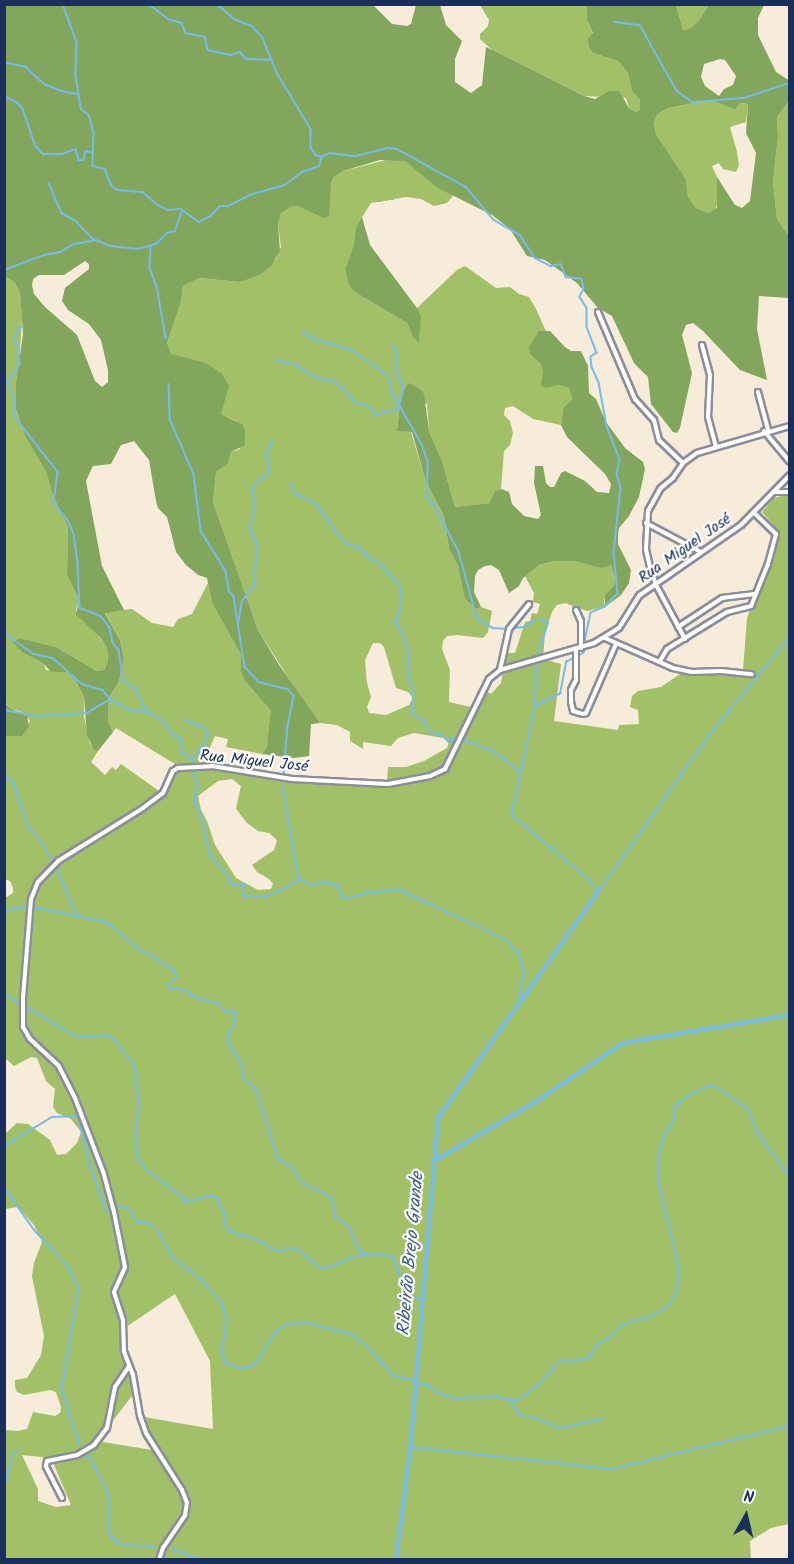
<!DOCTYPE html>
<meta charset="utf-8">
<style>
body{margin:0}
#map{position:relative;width:794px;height:1564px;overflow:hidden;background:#f7ebd9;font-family:Kalam,sans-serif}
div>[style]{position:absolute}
.green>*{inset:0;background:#a2c067}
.forest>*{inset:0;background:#81a65c}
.stream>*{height:1.5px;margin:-0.75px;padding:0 0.75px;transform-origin:0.75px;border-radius:0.75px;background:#75bbec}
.canal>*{height:4px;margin:-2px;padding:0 2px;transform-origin:2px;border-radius:2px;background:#75bbec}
.roads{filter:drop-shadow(2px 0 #898d9c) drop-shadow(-2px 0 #898d9c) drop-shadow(0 2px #898d9c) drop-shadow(0 -2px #898d9c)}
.minor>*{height:4px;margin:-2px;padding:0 2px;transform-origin:2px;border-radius:2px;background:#fff}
span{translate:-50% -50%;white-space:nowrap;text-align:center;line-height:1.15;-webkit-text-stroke:4.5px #fff;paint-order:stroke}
.street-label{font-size:16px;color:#1b2f5e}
.water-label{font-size:18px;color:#365989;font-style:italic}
.frame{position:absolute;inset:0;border:6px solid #1b2f5e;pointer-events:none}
.north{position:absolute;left:716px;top:1486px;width:60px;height:60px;-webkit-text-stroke:4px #fff;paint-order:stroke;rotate:8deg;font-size:16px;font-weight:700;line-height:24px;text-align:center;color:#1b2f5e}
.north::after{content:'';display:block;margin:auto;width:21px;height:27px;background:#1b2f5e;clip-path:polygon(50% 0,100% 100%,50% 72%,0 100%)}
</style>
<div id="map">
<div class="green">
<div style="clip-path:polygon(480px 5px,587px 5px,587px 20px,593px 34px,593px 53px,618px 61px,628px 73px,632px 91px,640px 100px,640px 109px,636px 112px,629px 108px,626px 98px,584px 96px,493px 51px,480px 39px,480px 34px,488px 26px,489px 20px)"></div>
<div style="clip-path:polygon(676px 5px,709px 5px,699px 20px,691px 28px,683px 30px)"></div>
<div style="clip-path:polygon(711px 100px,735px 108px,740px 103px,748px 104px,746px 122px,730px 127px,737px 152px,739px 165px,736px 172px,723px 169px,719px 163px,712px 166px,717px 177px,717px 205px,715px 211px,709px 213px,696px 208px,688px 197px,686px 179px,656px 134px,654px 122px,658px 114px,668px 108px)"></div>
<div style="clip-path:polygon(789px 101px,789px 236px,777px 219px,773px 182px,778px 136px,777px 117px)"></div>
<div style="clip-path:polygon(evenodd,394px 158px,405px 161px,453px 196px,447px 203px,434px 206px,421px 199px,406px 197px,371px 203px,356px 227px,353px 247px,345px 269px,353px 291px,407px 323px,413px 337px,419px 341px,420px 321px,417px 308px,457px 270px,465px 266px,496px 288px,510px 287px,519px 294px,529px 297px,535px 307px,546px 331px,539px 331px,540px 363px,543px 371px,558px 385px,569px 388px,572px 399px,563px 408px,561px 425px,533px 419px,513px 406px,505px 408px,504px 415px,510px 421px,513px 433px,510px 445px,504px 451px,501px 489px,495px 491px,489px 503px,455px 507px,442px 461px,429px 431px,427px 404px,401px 393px,397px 430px,411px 432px,426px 482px,444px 516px,449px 549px,458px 566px,464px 590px,476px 609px,481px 607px,492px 611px,488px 632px,483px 638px,457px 635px,447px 636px,443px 641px,442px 649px,450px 670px,449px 702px,471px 707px,480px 688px,491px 694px,501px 683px,506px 653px,515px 653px,525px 622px,530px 621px,532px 613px,537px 614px,540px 604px,533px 602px,534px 593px,525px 576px,539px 565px,564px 559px,611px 565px,615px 577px,614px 586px,604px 600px,605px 607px,587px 611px,565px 603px,557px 605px,552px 612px,545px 633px,543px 659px,561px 664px,554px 721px,618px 730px,619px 725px,639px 724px,638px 710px,630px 707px,632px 696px,638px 691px,661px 687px,680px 674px,733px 673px,743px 670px,747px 618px,778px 538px,777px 529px,762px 512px,774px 498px,789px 494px,789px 1524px,771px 1528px,750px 1541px,751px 1560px,5px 1559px,5px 1430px,18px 1431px,27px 1429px,33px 1412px,55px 1416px,60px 1413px,61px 1407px,56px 1392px,50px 1390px,24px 1395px,17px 1392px,15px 1387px,15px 1380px,27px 1378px,41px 1355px,44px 1336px,32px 1276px,34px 1263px,42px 1242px,34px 1225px,18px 1207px,5px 1209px,5px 1134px,17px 1123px,28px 1124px,50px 1140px,57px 1155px,66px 1154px,77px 1143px,81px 1132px,71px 1119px,57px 1113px,53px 1107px,55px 1089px,46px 1081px,37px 1058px,31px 1057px,14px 1066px,5px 1058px,5px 898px,13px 893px,13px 888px,10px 881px,5px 879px,5px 736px,22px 735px,30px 721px,24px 713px,10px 708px,5px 702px,5px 276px,15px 283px,20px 293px,22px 319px,16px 411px,25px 436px,46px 472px,53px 496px,68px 527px,67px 575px,79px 599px,76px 610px,81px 620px,94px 629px,107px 648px,108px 661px,104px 670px,97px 671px,56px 647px,20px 638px,23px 653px,44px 664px,46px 670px,68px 672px,73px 675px,84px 697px,84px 716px,90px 743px,98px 751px,91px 762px,105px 775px,112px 767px,116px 770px,121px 764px,159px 791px,175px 764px,116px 728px,113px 732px,108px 721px,109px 697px,119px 682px,124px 658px,120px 640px,105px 612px,132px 609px,152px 623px,173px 627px,178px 619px,192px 614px,208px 583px,212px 603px,241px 655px,241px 672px,245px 681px,271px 711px,271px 723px,267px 746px,262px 754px,226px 747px,228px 739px,215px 736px,203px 763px,260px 773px,387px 782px,388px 767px,406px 767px,424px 761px,447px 748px,449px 742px,443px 738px,414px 733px,398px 738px,391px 746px,363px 742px,363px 749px,350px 741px,350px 732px,337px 725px,320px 723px,303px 701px,258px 630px,213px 502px,216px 472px,228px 462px,231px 452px,240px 449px,237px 421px,221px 414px,186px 359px,170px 354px,167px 343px,181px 302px,183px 286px,198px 278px,240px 282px,276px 259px,281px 247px,278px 224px,281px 214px,290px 207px,298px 206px,328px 216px,328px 194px,334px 177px,343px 171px,394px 158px,373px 643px,380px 643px,384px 647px,396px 688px,408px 692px,413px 698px,409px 705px,386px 715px,369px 713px,367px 707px,371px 697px,367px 683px,365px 660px,373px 643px,394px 158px,232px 779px,241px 786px,236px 809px,247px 823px,258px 831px,269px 833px,277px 840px,274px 850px,252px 865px,257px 872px,269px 879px,273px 884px,271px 889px,258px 890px,236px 878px,215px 845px,207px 821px,201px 810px,198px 796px,218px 781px,232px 779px,394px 158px,175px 1294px,210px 1361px,213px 1429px,138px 1416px,152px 1450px,103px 1442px,99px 1439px,134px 1393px,125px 1358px,123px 1329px,175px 1294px,394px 158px,22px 1455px,51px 1458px,71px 1505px,56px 1507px,38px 1501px,38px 1489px,22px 1455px)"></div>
</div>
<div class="forest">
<div style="clip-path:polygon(evenodd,4px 5px,373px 5px,392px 24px,407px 26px,411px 24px,416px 5px,440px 5px,446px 25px,462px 41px,455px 59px,455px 82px,471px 93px,482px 85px,486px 47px,584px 96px,595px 99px,610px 91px,619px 91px,629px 108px,636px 112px,640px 109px,640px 100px,632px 91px,628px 73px,618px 61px,593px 53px,589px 47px,588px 39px,593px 33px,587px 20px,587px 5px,676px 5px,683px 30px,691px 28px,699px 20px,709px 5px,764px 5px,758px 18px,758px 35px,776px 72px,790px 81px,789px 101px,777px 117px,778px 136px,773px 182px,777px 219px,789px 236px,789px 298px,759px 296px,757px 329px,767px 380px,740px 370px,703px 331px,693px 323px,686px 325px,682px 335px,692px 373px,680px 428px,677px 433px,673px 432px,651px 404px,648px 377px,634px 363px,612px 316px,598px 308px,577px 283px,545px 260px,527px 256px,510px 229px,492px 215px,438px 188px,405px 161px,380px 160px,343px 171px,334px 177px,331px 184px,329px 216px,324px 218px,298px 206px,290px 207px,281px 214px,278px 224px,280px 251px,271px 266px,261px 274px,240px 282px,199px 278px,183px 286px,181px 302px,167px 343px,171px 354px,206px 363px,222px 374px,229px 386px,221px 414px,242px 424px,245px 430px,245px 445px,231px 452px,228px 463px,216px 472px,213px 502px,258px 630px,277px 662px,320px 723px,311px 724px,309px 756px,294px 758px,262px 754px,267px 746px,271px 711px,245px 681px,241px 672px,241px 655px,212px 603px,207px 578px,198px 575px,186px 565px,176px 552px,167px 517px,158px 508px,156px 501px,149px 460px,134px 441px,121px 445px,111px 464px,93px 466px,86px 481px,102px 566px,124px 610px,105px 613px,120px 640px,124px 658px,119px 682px,109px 697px,108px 721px,113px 732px,98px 751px,94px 750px,87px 735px,84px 697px,73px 675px,68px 672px,51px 672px,44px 664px,23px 653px,13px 642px,20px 638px,56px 647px,97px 671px,104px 670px,108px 661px,107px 648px,100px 637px,76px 615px,79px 599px,67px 575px,68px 527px,53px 496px,46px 472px,25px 436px,16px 410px,16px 384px,23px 334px,20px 293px,15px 283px,5px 276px,4px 5px,720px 59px,725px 60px,736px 76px,733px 85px,724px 89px,719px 96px,705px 86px,701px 77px,704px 64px,720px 59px,4px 5px,711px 100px,735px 109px,740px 103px,748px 104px,746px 133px,756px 153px,750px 201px,742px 208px,735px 205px,717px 177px,717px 208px,709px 213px,696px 208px,688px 197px,686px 179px,656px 134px,654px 122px,658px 114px,668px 108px,711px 100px,4px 5px,85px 261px,89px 264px,89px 269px,65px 288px,62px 301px,68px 310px,89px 324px,101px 340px,108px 370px,108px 382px,102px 387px,95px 381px,77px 335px,45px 307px,34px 294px,32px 285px,33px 279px,39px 275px,64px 275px,85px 261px)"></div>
<div style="clip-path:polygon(362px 217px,370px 245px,417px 308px,421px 317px,419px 342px,413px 337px,407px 323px,353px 291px,349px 284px,345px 269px,353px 247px,356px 227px)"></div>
<div style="clip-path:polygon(539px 331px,550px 331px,565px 347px,571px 351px,581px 351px,588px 366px,589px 393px,596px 399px,606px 422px,625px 448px,643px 462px,645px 469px,639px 497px,629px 516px,619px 528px,618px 535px,618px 544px,631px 570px,629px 583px,621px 595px,605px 607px,605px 595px,614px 586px,615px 577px,611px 565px,602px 568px,575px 561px,555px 561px,539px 565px,523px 578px,519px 586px,509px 593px,499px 570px,491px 565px,485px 566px,478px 570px,475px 576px,474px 592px,481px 607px,476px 609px,465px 598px,458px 566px,449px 549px,444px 516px,426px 482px,412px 432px,397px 431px,401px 393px,409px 383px,420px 389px,424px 394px,429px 431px,442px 461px,455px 507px,489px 503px,495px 491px,501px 489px,509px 492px,512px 504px,524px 516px,538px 519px,541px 515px,534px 483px,535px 466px,543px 466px,546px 483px,550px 487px,554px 487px,561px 473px,565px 471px,585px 481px,597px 492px,609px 493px,611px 484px,605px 474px,567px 437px,561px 425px,563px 408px,572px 399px,569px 388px,558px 385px,546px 388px,541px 385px,543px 371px,540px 363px,530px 354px,529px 347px)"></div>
<div style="clip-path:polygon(4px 702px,10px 708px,27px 716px,29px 726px,22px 736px,5px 736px)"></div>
</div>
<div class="stream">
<div style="left:149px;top:4px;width:24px;rotate:38deg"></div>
<div style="left:168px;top:19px;width:15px;rotate:16deg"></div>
<div style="left:182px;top:23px;width:11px;rotate:68deg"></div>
<div style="left:186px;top:33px;width:19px;rotate:12deg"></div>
<div style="left:205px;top:37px;width:13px;rotate:77deg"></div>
<div style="left:208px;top:50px;width:23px;rotate:13deg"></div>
<div style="left:230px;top:55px;width:10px;rotate:-17deg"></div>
<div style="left:240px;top:52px;width:9px;rotate:49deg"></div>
<div style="left:246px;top:59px;width:26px;rotate:2deg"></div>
<div style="left:217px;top:4px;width:23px;rotate:41deg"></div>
<div style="left:234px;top:19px;width:19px;rotate:21deg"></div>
<div style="left:252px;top:26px;width:16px;rotate:47deg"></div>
<div style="left:263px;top:38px;width:38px;rotate:68deg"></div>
<div style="left:277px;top:73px;width:66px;rotate:58.7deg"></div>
<div style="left:311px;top:129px;width:19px;rotate:90deg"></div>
<div style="left:311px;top:148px;width:9px;rotate:54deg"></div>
<div style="left:316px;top:155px;width:6px;rotate:18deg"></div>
<div style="left:322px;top:157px;width:9px;rotate:-27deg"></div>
<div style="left:330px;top:153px;width:26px;rotate:7deg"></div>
<div style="left:356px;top:156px;width:34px;rotate:-14deg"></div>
<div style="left:389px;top:148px;width:8px;rotate:7deg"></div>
<div style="left:397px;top:149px;width:79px;rotate:28.8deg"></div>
<div style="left:466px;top:187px;width:43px;rotate:49.7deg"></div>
<div style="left:494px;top:220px;width:30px;rotate:30deg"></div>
<div style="left:520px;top:235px;width:27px;rotate:57deg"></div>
<div style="left:535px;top:258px;width:18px;rotate:27deg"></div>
<div style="left:551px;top:266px;width:10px;rotate:-11deg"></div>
<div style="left:561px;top:264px;width:14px;rotate:69deg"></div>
<div style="left:566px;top:277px;width:16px;rotate:7deg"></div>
<div style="left:582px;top:279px;width:10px;rotate:79deg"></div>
<div style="left:584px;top:289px;width:9px;rotate:117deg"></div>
<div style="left:580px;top:297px;width:13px;rotate:58deg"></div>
<div style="left:587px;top:308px;width:19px;rotate:90deg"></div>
<div style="left:587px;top:327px;width:28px;rotate:69deg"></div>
<div style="left:597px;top:353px;width:7px;rotate:146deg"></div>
<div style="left:591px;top:357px;width:10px;rotate:84deg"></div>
<div style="left:592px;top:367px;width:17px;rotate:66deg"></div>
<div style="left:599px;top:383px;width:44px;rotate:79.5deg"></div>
<div style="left:607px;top:426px;width:36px;rotate:69deg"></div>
<div style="left:620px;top:460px;width:15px;rotate:101deg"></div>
<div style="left:617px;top:475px;width:13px;rotate:72deg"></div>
<div style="left:621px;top:487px;width:66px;rotate:96.1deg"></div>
<div style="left:614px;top:553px;width:41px;rotate:84.4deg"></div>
<div style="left:618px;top:594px;width:18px;rotate:135deg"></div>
<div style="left:605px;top:607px;width:15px;rotate:157deg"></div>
<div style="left:591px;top:613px;width:30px;rotate:102deg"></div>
<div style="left:64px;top:7px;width:37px;rotate:70deg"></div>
<div style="left:77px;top:42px;width:34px;rotate:92deg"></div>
<div style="left:76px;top:76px;width:33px;rotate:81deg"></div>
<div style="left:81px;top:109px;width:10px;rotate:37deg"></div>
<div style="left:89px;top:115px;width:19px;rotate:74deg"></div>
<div style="left:94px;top:133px;width:33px;rotate:92deg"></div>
<div style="left:93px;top:166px;width:12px;rotate:14deg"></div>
<div style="left:105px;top:169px;width:18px;rotate:68deg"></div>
<div style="left:112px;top:186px;width:7px;rotate:34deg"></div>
<div style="left:118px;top:190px;width:25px;rotate:5deg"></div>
<div style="left:143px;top:192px;width:20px;rotate:41deg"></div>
<div style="left:158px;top:205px;width:11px;rotate:27deg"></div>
<div style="left:168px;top:210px;width:13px;rotate:-4deg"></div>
<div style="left:181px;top:209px;width:22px;rotate:36deg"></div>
<div style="left:199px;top:222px;width:13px;rotate:-27deg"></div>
<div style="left:211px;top:216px;width:13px;rotate:-48deg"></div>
<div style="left:220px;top:206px;width:8px"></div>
<div style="left:228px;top:206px;width:28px;rotate:-26deg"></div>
<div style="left:253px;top:194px;width:33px;rotate:-16deg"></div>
<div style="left:285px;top:185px;width:21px;rotate:-37deg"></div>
<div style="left:302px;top:172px;width:18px;rotate:-19deg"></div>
<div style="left:319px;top:166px;width:9px;rotate:-72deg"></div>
<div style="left:614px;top:22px;width:26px;rotate:7deg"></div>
<div style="left:640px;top:25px;width:76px;rotate:60.7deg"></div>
<div style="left:677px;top:91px;width:19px;rotate:35deg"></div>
<div style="left:693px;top:102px;width:51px;rotate:-4.5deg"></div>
<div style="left:744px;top:98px;width:48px;rotate:-18.1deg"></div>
<div style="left:4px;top:62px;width:23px;rotate:13deg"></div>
<div style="left:26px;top:67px;width:25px;rotate:43deg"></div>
<div style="left:44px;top:84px;width:19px;rotate:21deg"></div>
<div style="left:62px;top:91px;width:16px;rotate:11deg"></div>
<div style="left:4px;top:96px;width:16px;rotate:27deg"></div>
<div style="left:18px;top:103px;width:8px;rotate:50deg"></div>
<div style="left:23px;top:109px;width:39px;rotate:71deg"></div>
<div style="left:36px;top:146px;width:11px;rotate:49deg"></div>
<div style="left:43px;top:154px;width:19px"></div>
<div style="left:62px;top:154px;width:15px;rotate:-20deg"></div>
<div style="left:76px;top:149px;width:11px;rotate:75deg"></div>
<div style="left:79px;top:160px;width:4px"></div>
<div style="left:83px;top:160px;width:9px;rotate:-72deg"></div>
<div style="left:86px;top:151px;width:7px;rotate:16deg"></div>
<div style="left:49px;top:183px;width:33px;rotate:67deg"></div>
<div style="left:62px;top:213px;width:17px;rotate:31deg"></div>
<div style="left:77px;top:222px;width:22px;rotate:47deg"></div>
<div style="left:92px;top:238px;width:20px;rotate:24deg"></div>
<div style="left:110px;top:246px;width:27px;rotate:6deg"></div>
<div style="left:137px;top:249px;width:20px;rotate:-15deg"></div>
<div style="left:156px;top:244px;width:16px;rotate:-45deg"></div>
<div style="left:167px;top:233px;width:8px;rotate:-14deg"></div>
<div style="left:175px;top:231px;width:21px;rotate:-71deg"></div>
<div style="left:151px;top:247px;width:22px;rotate:93deg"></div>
<div style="left:150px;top:269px;width:18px;rotate:68deg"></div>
<div style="left:157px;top:286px;width:53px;rotate:80.2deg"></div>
<div style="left:4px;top:270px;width:43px;rotate:-20.6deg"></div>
<div style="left:44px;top:255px;width:17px;rotate:-10deg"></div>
<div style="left:61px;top:252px;width:15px;rotate:-32deg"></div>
<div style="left:74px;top:244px;width:23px;rotate:-10deg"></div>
<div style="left:22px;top:327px;width:7px;rotate:135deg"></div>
<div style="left:17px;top:332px;width:8px;rotate:104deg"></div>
<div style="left:15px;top:340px;width:8px;rotate:60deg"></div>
<div style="left:19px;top:347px;width:18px;rotate:87deg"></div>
<div style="left:20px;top:365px;width:22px;rotate:124deg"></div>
<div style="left:8px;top:383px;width:19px;rotate:69deg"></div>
<div style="left:15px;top:401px;width:16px;rotate:90deg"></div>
<div style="left:15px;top:417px;width:70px;rotate:52deg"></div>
<div style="left:58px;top:472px;width:31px;rotate:97deg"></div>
<div style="left:54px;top:503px;width:22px;rotate:51deg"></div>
<div style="left:68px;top:520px;width:15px;rotate:67deg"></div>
<div style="left:74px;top:534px;width:30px;rotate:82deg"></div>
<div style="left:78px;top:564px;width:44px;rotate:87.4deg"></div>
<div style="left:80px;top:608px;width:22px;rotate:21deg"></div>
<div style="left:101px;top:616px;width:15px;rotate:53deg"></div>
<div style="left:110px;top:628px;width:15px;rotate:79deg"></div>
<div style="left:113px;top:643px;width:9px;rotate:49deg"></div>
<div style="left:119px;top:650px;width:30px;rotate:82deg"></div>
<div style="left:123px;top:680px;width:16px;rotate:35deg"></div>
<div style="left:136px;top:689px;width:25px;rotate:64deg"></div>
<div style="left:302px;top:332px;width:14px;rotate:30deg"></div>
<div style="left:314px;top:339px;width:37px;rotate:16deg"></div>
<div style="left:350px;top:349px;width:47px;rotate:34.7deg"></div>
<div style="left:389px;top:376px;width:18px;rotate:77deg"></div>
<div style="left:393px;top:394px;width:58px;rotate:59.9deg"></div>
<div style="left:422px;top:444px;width:18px;rotate:71deg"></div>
<div style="left:428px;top:461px;width:38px;rotate:90deg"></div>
<div style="left:428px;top:499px;width:8px;rotate:40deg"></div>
<div style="left:434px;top:504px;width:54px;rotate:62.5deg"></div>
<div style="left:459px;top:552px;width:68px;rotate:74.7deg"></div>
<div style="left:477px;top:618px;width:19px;rotate:32deg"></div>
<div style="left:493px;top:628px;width:14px;rotate:4deg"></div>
<div style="left:393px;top:344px;width:10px;rotate:66deg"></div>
<div style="left:397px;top:353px;width:14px;rotate:94deg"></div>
<div style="left:396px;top:367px;width:23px;rotate:70deg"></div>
<div style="left:404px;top:389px;width:16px;rotate:105deg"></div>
<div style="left:274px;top:360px;width:24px;rotate:12deg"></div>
<div style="left:297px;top:365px;width:21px;rotate:35deg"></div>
<div style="left:314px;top:377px;width:18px;rotate:13deg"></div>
<div style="left:332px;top:381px;width:12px;rotate:31deg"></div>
<div style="left:342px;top:387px;width:21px;rotate:49deg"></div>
<div style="left:356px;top:403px;width:13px;rotate:13deg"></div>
<div style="left:369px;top:406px;width:11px;rotate:52deg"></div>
<div style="left:376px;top:415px;width:25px;rotate:-16deg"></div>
<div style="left:169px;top:384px;width:35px;rotate:88deg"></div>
<div style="left:170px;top:419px;width:60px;rotate:66.4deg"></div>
<div style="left:194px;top:474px;width:57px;rotate:83deg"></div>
<div style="left:201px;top:531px;width:47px;rotate:58deg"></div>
<div style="left:226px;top:571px;width:20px;rotate:81deg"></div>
<div style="left:229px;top:591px;width:8px;rotate:50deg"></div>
<div style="left:234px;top:597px;width:71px;rotate:81.1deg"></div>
<div style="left:245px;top:667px;width:21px;rotate:47deg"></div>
<div style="left:259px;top:682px;width:30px;rotate:14deg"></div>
<div style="left:288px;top:689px;width:9px;rotate:49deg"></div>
<div style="left:294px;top:696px;width:31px;rotate:101deg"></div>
<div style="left:288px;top:726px;width:48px;rotate:94.8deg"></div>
<div style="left:291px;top:483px;width:12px;rotate:66deg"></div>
<div style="left:296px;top:494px;width:21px;rotate:25deg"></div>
<div style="left:315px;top:503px;width:51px;rotate:52.9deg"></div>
<div style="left:346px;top:544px;width:13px;rotate:13deg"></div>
<div style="left:359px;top:547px;width:16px;rotate:47deg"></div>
<div style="left:370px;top:559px;width:9px;rotate:21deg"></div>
<div style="left:378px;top:562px;width:34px;rotate:47deg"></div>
<div style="left:401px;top:587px;width:25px;rotate:92deg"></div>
<div style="left:400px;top:612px;width:11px;rotate:112deg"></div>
<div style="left:396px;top:622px;width:19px;rotate:62deg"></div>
<div style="left:405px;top:639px;width:14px;rotate:73deg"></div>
<div style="left:409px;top:652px;width:21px;rotate:93deg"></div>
<div style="left:408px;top:673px;width:22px;rotate:74deg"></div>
<div style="left:414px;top:694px;width:19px;rotate:96deg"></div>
<div style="left:412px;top:713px;width:14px;rotate:34deg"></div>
<div style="left:424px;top:721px;width:13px;rotate:63deg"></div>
<div style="left:430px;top:733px;width:11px;rotate:5deg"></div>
<div style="left:441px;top:734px;width:11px;rotate:45deg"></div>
<div style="left:449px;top:742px;width:9px;rotate:-36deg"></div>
<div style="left:238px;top:625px;width:24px;rotate:-81deg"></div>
<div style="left:242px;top:601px;width:19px;rotate:-51deg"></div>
<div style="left:254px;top:586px;width:42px;rotate:-85.9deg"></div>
<div style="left:257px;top:544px;width:16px;rotate:-117deg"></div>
<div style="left:250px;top:530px;width:26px;rotate:-79deg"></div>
<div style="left:255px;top:504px;width:14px;rotate:-102deg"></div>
<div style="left:252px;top:490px;width:9px;rotate:-58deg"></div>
<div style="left:257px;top:482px;width:15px;rotate:-37deg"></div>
<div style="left:269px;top:473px;width:20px;rotate:-96deg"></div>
<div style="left:267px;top:453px;width:14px;rotate:-65deg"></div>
<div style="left:513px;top:628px;width:11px;rotate:-5deg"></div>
<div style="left:524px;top:627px;width:14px;rotate:-34deg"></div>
<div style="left:4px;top:633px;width:37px;rotate:35deg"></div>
<div style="left:34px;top:654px;width:19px;rotate:12deg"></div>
<div style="left:53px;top:658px;width:39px;rotate:42deg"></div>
<div style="left:82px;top:684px;width:22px;rotate:16deg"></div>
<div style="left:103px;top:690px;width:11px;rotate:52deg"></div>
<div style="left:110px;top:699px;width:22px;rotate:30deg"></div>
<div style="left:129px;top:710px;width:18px;rotate:6deg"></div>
<div style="left:147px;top:712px;width:18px;rotate:29deg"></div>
<div style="left:163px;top:721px;width:18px;rotate:52deg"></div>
<div style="left:174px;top:735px;width:8px;rotate:23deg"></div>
<div style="left:181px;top:738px;width:15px;rotate:86deg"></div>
<div style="left:182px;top:753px;width:13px;rotate:32deg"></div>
<div style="left:537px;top:657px;width:35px;rotate:-72deg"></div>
<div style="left:548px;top:624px;width:3px;rotate:-108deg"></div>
<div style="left:547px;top:621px;width:7px;rotate:-172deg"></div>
<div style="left:538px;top:664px;width:50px;rotate:94.6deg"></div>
<div style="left:534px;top:714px;width:103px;rotate:102.3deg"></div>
<div style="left:512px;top:815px;width:95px;rotate:39.9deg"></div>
<div style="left:585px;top:876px;width:21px;rotate:47deg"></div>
<div style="left:599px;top:891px;width:194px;rotate:-54.7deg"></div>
<div style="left:711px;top:733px;width:124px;rotate:-50.5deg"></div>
<div style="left:536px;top:705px;width:26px;rotate:-25deg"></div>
<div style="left:560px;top:694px;width:33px;rotate:-79deg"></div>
<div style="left:566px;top:662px;width:19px;rotate:-28deg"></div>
<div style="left:583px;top:653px;width:6px;rotate:-59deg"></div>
<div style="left:4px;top:710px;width:35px;rotate:10deg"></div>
<div style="left:38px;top:716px;width:49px;rotate:-3.5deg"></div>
<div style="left:87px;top:713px;width:27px;rotate:-31deg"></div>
<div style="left:185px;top:720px;width:19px;rotate:21deg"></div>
<div style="left:203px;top:727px;width:7px;rotate:45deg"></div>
<div style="left:208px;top:732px;width:9px;rotate:96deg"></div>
<div style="left:207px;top:741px;width:24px;rotate:126deg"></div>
<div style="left:193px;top:760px;width:5px;rotate:90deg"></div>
<div style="left:464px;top:740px;width:33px;rotate:20deg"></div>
<div style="left:495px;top:751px;width:33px;rotate:40deg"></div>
<div style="left:194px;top:772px;width:15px;rotate:70deg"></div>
<div style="left:199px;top:786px;width:16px;rotate:108deg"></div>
<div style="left:194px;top:801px;width:16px;rotate:63deg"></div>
<div style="left:201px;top:815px;width:40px;rotate:77deg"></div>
<div style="left:210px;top:854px;width:28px;rotate:51deg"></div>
<div style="left:228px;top:876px;width:9px;rotate:72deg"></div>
<div style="left:231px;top:885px;width:13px;rotate:-4deg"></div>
<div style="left:244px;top:884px;width:13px;rotate:90deg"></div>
<div style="left:244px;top:897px;width:23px"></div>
<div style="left:267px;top:897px;width:38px;rotate:-27deg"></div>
<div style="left:301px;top:880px;width:12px;rotate:24deg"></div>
<div style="left:312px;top:885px;width:13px;rotate:-13deg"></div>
<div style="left:325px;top:882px;width:13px;rotate:13deg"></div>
<div style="left:338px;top:885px;width:15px;rotate:67deg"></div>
<div style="left:344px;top:899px;width:25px;rotate:-14deg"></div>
<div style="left:368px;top:893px;width:31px;rotate:-7deg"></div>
<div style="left:399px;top:889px;width:119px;rotate:25.3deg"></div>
<div style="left:507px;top:940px;width:17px;rotate:50deg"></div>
<div style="left:518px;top:953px;width:17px;rotate:69deg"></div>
<div style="left:524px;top:969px;width:29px;rotate:98deg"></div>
<div style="left:520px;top:998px;width:3px;rotate:45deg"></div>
<div style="left:4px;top:776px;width:12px;rotate:31deg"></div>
<div style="left:14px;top:782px;width:48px;rotate:71.9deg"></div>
<div style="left:29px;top:828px;width:19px;rotate:47deg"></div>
<div style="left:42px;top:842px;width:21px;rotate:62deg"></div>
<div style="left:283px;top:787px;width:94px;rotate:80.2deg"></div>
<div style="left:56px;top:867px;width:51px;rotate:65.9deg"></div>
<div style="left:33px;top:907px;width:76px;rotate:11.5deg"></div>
<div style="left:107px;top:922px;width:43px;rotate:40.3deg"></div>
<div style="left:140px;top:950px;width:19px;rotate:25deg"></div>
<div style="left:157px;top:958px;width:22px;rotate:36deg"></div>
<div style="left:175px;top:971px;width:6px;rotate:72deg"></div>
<div style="left:177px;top:977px;width:11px;rotate:135deg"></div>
<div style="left:169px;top:985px;width:3px;rotate:72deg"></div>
<div style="left:170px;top:988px;width:17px;rotate:7deg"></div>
<div style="left:187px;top:990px;width:7px;rotate:56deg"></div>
<div style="left:191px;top:996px;width:28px;rotate:15deg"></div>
<div style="left:218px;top:1003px;width:11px;rotate:49deg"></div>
<div style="left:225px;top:1011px;width:11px;rotate:5deg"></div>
<div style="left:236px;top:1012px;width:15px;rotate:98deg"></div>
<div style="left:234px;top:1027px;width:10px;rotate:127deg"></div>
<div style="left:228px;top:1035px;width:8px;rotate:83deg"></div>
<div style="left:229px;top:1043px;width:27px;rotate:59deg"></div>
<div style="left:243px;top:1066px;width:13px;rotate:86deg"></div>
<div style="left:244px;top:1079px;width:15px;rotate:37deg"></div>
<div style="left:256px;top:1088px;width:76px;rotate:72.3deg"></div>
<div style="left:279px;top:1160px;width:13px;rotate:27deg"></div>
<div style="left:291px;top:1166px;width:21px;rotate:55deg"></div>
<div style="left:303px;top:1183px;width:32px;rotate:26deg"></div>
<div style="left:332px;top:1197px;width:19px;rotate:81deg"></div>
<div style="left:335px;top:1216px;width:17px;rotate:36deg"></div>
<div style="left:349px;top:1226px;width:26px;rotate:67deg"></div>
<div style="left:359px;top:1250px;width:6px;rotate:31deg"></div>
<div style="left:4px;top:911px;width:24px;rotate:-12deg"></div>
<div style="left:4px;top:993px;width:18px;rotate:34deg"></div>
<div style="left:25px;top:1006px;width:56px;rotate:31.1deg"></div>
<div style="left:73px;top:1035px;width:9px;rotate:13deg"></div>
<div style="left:82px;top:1037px;width:26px;rotate:-4deg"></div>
<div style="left:108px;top:1035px;width:10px;rotate:37deg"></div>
<div style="left:116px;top:1041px;width:29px;rotate:52deg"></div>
<div style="left:134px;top:1064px;width:6px;rotate:72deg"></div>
<div style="left:136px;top:1070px;width:34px;rotate:85deg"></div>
<div style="left:139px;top:1104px;width:31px;rotate:96deg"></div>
<div style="left:136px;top:1135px;width:23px;rotate:85deg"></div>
<div style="left:138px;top:1158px;width:14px;rotate:54deg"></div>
<div style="left:146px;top:1169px;width:48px;rotate:37.3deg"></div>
<div style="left:184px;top:1198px;width:4px;rotate:90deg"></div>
<div style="left:184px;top:1202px;width:26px;rotate:-13deg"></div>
<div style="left:209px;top:1196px;width:10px;rotate:11deg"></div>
<div style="left:219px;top:1198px;width:6px;rotate:90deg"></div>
<div style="left:219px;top:1204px;width:10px;rotate:53deg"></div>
<div style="left:225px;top:1212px;width:12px;rotate:90deg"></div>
<div style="left:225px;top:1224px;width:9px;rotate:54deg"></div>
<div style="left:230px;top:1231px;width:29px;rotate:18deg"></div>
<div style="left:258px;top:1240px;width:22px;rotate:30deg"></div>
<div style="left:277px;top:1251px;width:19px;rotate:-9deg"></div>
<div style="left:296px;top:1248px;width:33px;rotate:39deg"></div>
<div style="left:322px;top:1269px;width:45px;rotate:-19.7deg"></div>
<div style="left:364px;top:1254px;width:29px;rotate:4deg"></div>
<div style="left:393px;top:1256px;width:39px;rotate:71deg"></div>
<div style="left:406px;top:1293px;width:17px;rotate:24deg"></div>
<div style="left:4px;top:1146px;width:56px;rotate:-31.1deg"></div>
<div style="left:52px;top:1117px;width:26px;rotate:-2deg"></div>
<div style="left:78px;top:1116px;width:49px;rotate:76deg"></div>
<div style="left:90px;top:1164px;width:51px;rotate:70.5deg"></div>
<div style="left:4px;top:1187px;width:55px;rotate:54.6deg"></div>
<div style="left:36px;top:1232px;width:47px;rotate:46.7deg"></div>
<div style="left:68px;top:1266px;width:25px;rotate:64deg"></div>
<div style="left:79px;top:1289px;width:101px;rotate:99.6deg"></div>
<div style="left:62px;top:1389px;width:57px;rotate:72.5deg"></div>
<div style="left:119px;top:1207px;width:10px;rotate:6deg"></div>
<div style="left:129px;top:1208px;width:17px;rotate:59deg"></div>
<div style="left:138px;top:1223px;width:10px;rotate:-6deg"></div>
<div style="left:148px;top:1222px;width:16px;rotate:43deg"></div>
<div style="left:160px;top:1233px;width:27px;rotate:63deg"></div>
<div style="left:172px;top:1257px;width:35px;rotate:37deg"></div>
<div style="left:200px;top:1278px;width:33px;rotate:49deg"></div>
<div style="left:222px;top:1303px;width:18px;rotate:74deg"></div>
<div style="left:227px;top:1320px;width:34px;rotate:98deg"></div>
<div style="left:222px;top:1354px;width:10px;rotate:66deg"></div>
<div style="left:226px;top:1363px;width:15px;rotate:20deg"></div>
<div style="left:240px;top:1368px;width:12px;rotate:-9deg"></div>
<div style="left:252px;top:1366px;width:11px;rotate:-45deg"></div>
<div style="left:260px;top:1358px;width:26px;rotate:-61deg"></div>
<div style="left:273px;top:1335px;width:16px;rotate:-43deg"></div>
<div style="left:285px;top:1324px;width:22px;rotate:-3deg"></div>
<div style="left:307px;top:1323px;width:45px;rotate:14deg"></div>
<div style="left:351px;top:1334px;width:20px;rotate:37deg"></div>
<div style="left:367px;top:1346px;width:40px;rotate:48deg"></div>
<div style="left:394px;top:1376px;width:22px;rotate:13deg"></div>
<div style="left:415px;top:1384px;width:13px;rotate:4deg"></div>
<div style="left:428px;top:1385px;width:11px;rotate:41deg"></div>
<div style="left:436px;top:1392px;width:19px;rotate:18deg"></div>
<div style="left:454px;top:1398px;width:44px;rotate:-1.3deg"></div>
<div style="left:498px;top:1397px;width:19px;rotate:12deg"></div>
<div style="left:517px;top:1401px;width:31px;rotate:-38deg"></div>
<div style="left:541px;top:1382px;width:28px;rotate:-48deg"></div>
<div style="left:560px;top:1361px;width:28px;rotate:-4deg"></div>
<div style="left:588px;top:1359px;width:15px;rotate:-58deg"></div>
<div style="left:596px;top:1346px;width:15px;rotate:-32deg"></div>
<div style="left:609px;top:1338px;width:18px;rotate:-45deg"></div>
<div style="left:622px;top:1325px;width:34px;rotate:-17deg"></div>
<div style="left:654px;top:1315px;width:18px;rotate:-34deg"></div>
<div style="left:669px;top:1305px;width:16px;rotate:-60deg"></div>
<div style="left:677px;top:1291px;width:23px;rotate:-85deg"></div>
<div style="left:679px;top:1268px;width:85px;rotate:-103.5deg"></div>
<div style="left:659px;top:1185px;width:25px;rotate:-92deg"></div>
<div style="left:658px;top:1160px;width:24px;rotate:-78deg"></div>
<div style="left:663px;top:1137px;width:19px;rotate:-55deg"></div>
<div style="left:674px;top:1121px;width:15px;rotate:-86deg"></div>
<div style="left:675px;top:1106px;width:16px;rotate:-38deg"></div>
<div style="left:688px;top:1096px;width:21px;rotate:-28deg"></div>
<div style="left:707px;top:1086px;width:9px"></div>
<div style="left:716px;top:1086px;width:39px;rotate:36deg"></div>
<div style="left:748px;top:1109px;width:24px;rotate:68deg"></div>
<div style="left:757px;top:1131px;width:57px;rotate:54.3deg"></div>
<div style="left:511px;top:1401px;width:17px;rotate:57deg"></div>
<div style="left:520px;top:1415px;width:16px;rotate:11deg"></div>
<div style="left:536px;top:1418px;width:25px;rotate:23deg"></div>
<div style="left:559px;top:1428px;width:45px;rotate:-11.6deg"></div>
<div style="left:410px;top:1447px;width:203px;rotate:6.2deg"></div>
<div style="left:612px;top:1469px;width:183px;rotate:-13.6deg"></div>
<div style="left:83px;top:1454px;width:8px;rotate:23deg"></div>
<div style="left:90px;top:1457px;width:40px;rotate:63.4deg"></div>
<div style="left:108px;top:1493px;width:42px;rotate:87.3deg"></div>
<div style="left:110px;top:1535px;width:15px;rotate:42deg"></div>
<div style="left:121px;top:1545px;width:34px;rotate:2deg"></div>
<div style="left:4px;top:1488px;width:34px;rotate:-76deg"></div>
<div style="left:12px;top:1455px;width:6px;rotate:-45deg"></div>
<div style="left:173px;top:1549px;width:30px;rotate:21deg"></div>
</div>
<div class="canal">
<div style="left:434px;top:1161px;width:119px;rotate:-30.2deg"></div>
<div style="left:537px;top:1101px;width:104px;rotate:-34deg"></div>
<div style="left:623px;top:1043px;width:169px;rotate:-9.5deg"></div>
<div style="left:396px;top:1560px;width:109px;rotate:-82.6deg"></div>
<div style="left:410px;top:1452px;width:335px;rotate:-85.2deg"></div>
<div style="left:438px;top:1118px;width:278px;rotate:-54.7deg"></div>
</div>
<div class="roads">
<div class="minor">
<div style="left:598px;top:312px;width:95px;rotate:67deg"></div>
<div style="left:635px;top:399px;width:28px;rotate:48deg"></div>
<div style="left:654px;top:420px;width:21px;rotate:76deg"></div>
<div style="left:659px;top:440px;width:33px;rotate:44deg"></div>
<div style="left:702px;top:345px;width:31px;rotate:75deg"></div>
<div style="left:710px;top:375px;width:42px;rotate:92.7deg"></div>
<div style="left:708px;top:417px;width:31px;rotate:75deg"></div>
<div style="left:758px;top:392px;width:39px;rotate:75deg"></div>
<div style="left:764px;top:431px;width:40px;rotate:50deg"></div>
<div style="left:776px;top:492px;width:14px"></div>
<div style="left:646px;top:523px;width:62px;rotate:27.8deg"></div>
<div style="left:576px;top:610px;width:12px;rotate:66deg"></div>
<div style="left:581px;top:621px;width:27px;rotate:90deg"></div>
<div style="left:678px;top:627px;width:53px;rotate:-33.4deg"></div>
<div style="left:722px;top:598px;width:33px;rotate:-7deg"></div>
<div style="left:605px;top:638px;width:74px;rotate:23.8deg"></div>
<div style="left:673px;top:668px;width:19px;rotate:12deg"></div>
<div style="left:692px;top:672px;width:29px;rotate:-2deg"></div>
<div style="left:721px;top:671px;width:31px;rotate:6deg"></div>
<div style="left:685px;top:639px;width:61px;rotate:-118.2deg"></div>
<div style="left:656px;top:585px;width:19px;rotate:-108deg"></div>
<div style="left:650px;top:567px;width:18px;rotate:-103deg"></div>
<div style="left:646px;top:549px;width:38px;rotate:-87deg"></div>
<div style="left:648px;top:511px;width:26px;rotate:-61deg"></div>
<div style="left:661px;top:488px;width:16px;rotate:-40deg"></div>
<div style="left:673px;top:478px;width:18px;rotate:-56deg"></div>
<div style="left:683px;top:463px;width:17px;rotate:-36deg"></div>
<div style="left:697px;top:453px;width:97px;rotate:-16.2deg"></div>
<div style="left:576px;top:650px;width:30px;rotate:90deg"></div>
<div style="left:576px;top:680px;width:11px;rotate:117deg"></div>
<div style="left:571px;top:690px;width:12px;rotate:90deg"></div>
<div style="left:571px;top:702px;width:9px;rotate:77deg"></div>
<div style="left:573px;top:711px;width:10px;rotate:17deg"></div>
<div style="left:583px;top:714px;width:3px;rotate:-18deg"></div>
<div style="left:586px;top:713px;width:75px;rotate:-66.5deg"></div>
<div style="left:660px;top:661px;width:14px;rotate:-60deg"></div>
<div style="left:667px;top:649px;width:70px;rotate:-31.7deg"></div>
<div style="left:727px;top:612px;width:25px;rotate:-14deg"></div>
<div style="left:751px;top:606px;width:45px;rotate:-68deg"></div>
<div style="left:768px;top:564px;width:31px;rotate:-75deg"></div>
<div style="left:776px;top:534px;width:30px;rotate:-136deg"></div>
<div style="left:500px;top:670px;width:42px;rotate:-77.6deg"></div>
<div style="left:509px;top:629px;width:32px;rotate:-51deg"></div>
<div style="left:62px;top:1498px;width:36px;rotate:-117deg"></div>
<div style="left:46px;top:1466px;width:5px;rotate:-79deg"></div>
<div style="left:47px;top:1461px;width:31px;rotate:-11deg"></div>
<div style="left:77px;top:1455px;width:20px;rotate:-30deg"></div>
<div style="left:94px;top:1445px;width:21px;rotate:-53deg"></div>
<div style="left:107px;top:1428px;width:42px;rotate:-79deg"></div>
<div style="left:115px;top:1387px;width:25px;rotate:-56deg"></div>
<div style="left:159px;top:1560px;width:13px;rotate:-72deg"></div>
<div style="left:163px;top:1548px;width:40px;rotate:-56deg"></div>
<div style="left:185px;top:1515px;width:12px;rotate:-81deg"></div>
<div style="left:187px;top:1503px;width:14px;rotate:-111deg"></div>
<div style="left:182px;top:1490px;width:67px;rotate:-122.3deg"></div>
<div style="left:146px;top:1433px;width:18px;rotate:-109deg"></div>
<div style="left:140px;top:1416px;width:42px;rotate:-99.7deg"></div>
<div style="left:133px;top:1375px;width:26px;rotate:-111deg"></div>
<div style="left:124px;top:1351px;width:31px;rotate:-92deg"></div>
<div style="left:123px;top:1320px;width:29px;rotate:-108deg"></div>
<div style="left:114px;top:1292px;width:27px;rotate:-66deg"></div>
<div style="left:125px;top:1267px;width:56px;rotate:-101.3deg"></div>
<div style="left:114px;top:1212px;width:39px;rotate:-105deg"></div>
<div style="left:104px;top:1174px;width:81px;rotate:-110.9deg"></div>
<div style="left:75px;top:1098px;width:36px;rotate:-117deg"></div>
<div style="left:59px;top:1066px;width:40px;rotate:-137deg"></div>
<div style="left:30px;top:1039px;width:14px;rotate:-120deg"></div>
<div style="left:23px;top:1027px;width:29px;rotate:-90deg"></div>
<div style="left:23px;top:998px;width:99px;rotate:-85.4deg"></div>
<div style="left:31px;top:899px;width:18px;rotate:-68deg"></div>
<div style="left:38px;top:882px;width:29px;rotate:-46deg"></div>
<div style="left:58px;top:861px;width:100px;rotate:-31.9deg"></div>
<div style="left:143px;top:808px;width:25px;rotate:-37deg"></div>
<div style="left:163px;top:793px;width:24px;rotate:-66deg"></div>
<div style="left:173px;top:771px;width:6px;rotate:-31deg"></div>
<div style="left:178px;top:768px;width:34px;rotate:-3deg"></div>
<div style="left:212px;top:766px;width:81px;rotate:9.2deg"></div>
<div style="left:292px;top:779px;width:96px;rotate:3deg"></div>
<div style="left:388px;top:784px;width:43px;rotate:-10.8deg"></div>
<div style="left:430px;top:776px;width:17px;rotate:-25deg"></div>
<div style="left:445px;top:769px;width:100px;rotate:-63.9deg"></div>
<div style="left:489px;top:679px;width:14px;rotate:-39deg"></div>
<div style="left:500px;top:670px;width:98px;rotate:-16deg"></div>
<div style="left:594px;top:643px;width:29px;rotate:-31deg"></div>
<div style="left:619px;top:628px;width:39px;rotate:-58deg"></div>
<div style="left:640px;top:595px;width:123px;rotate:-34.7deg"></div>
<div style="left:741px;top:525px;width:70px;rotate:-45.6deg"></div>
</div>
</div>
<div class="street-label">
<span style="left:685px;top:549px;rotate:-35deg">Rua Miguel José</span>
<span style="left:254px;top:762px;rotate:6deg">Rua Miguel José</span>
</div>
<div class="water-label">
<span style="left:412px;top:1254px;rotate:-85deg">Ribeirão Brejo Grande</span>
</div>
<div class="frame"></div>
<div class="north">N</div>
</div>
